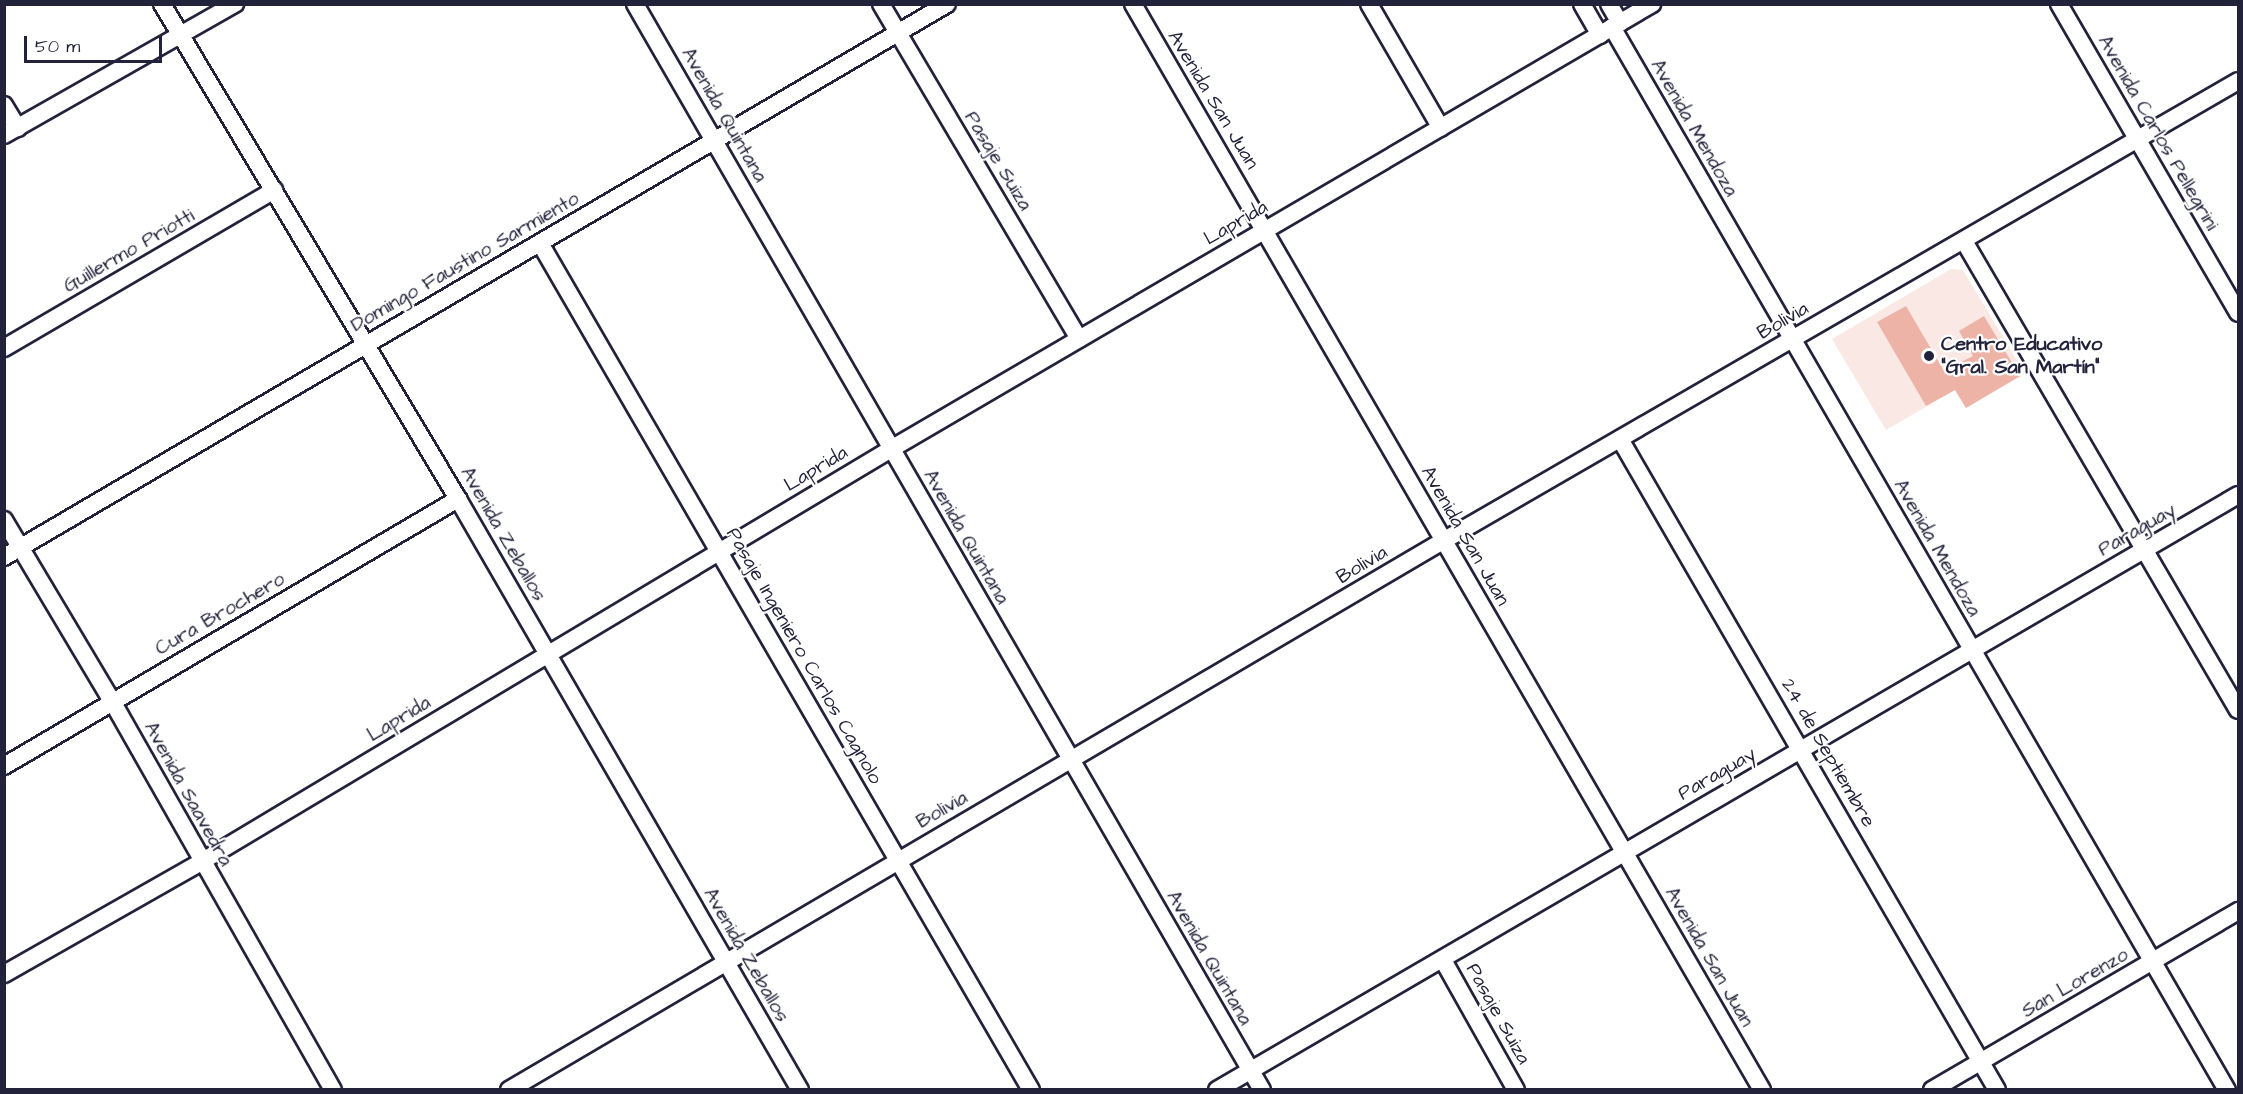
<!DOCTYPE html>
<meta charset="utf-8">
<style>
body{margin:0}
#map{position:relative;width:2243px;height:1094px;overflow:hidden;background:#fff;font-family:"Architects Daughter",sans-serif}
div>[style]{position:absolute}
.built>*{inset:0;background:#fae8e5}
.building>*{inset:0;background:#edb3a7}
.roads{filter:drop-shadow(2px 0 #22223b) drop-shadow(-2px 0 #22223b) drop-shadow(0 2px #22223b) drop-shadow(0 -2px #22223b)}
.minor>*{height:16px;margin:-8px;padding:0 8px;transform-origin:8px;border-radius:8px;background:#fff}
.dots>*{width:16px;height:16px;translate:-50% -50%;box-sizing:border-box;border:3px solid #fff;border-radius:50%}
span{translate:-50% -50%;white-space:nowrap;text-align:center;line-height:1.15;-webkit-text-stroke:4.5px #fff;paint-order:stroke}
.street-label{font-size:20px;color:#22223b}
.poi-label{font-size:20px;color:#22223b;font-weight:700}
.left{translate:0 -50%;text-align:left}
.frame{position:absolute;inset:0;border:6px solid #22223b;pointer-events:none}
.scale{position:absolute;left:24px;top:36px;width:138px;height:27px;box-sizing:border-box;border:3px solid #22223b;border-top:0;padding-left:8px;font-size:18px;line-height:21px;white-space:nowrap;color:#22223b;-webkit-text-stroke:4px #fff;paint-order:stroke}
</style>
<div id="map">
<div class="built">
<div style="clip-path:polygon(1951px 269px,1963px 270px,2025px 374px,1966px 408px,1955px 390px,1886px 430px,1832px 339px)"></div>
</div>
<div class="building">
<div style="clip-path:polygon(1906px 306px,1944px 371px,1973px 356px,1959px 331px,1984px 316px,2020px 376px,1966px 408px,1955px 390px,1926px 406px,1877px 322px)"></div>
</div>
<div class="roads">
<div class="minor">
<div style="left:162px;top:4px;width:577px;rotate:59.12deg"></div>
<div style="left:458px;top:499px;width:683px;rotate:59.94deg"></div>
<div style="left:635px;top:4px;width:1254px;rotate:60deg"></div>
<div style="left:881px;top:4px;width:389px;rotate:59.4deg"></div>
<div style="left:1133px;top:4px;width:1255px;rotate:59.92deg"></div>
<div style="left:1369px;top:4px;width:143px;rotate:59.9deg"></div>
<div style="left:1582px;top:4px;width:36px;rotate:60deg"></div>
<div style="left:1609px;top:4px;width:22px;rotate:60deg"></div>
<div style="left:2059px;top:4px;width:357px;rotate:59.9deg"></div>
<div style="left:1612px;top:27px;width:1228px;rotate:59.95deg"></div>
<div style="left:4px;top:105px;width:27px;rotate:59deg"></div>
<div style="left:4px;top:135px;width:266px;rotate:-29.6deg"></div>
<div style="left:1964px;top:241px;width:543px;rotate:59.71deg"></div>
<div style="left:540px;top:243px;width:979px;rotate:59.9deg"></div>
<div style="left:4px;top:348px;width:313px;rotate:-30.3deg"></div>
<div style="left:1620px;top:439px;width:752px;rotate:59.92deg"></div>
<div style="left:4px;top:520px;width:211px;rotate:59.2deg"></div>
<div style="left:112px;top:701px;width:447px;rotate:60.4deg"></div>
<div style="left:4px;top:557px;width:1093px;rotate:-30.39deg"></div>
<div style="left:4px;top:766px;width:527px;rotate:-30.46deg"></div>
<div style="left:1443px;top:960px;width:149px;rotate:60.7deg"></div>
<div style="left:4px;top:974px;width:227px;rotate:-29.6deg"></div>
<div style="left:201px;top:862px;width:804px;rotate:-30.9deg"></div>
<div style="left:891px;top:449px;width:882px;rotate:-30.32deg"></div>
<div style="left:509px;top:1090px;width:1083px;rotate:-30.45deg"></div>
<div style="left:1443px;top:541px;width:918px;rotate:-30.05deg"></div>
<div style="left:1217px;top:1090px;width:1182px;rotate:-30.23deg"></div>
<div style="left:1932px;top:1090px;width:355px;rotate:-30.3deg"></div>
</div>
</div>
<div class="dots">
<div style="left:1929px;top:356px;background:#22223b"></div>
</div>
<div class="street-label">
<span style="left:1213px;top:100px;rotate:59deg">Avenida San Juan</span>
<span style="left:724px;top:115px;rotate:60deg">Avenida Quintana</span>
<span style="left:1694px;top:128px;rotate:60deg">Avenida Mendoza</span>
<span style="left:2158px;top:133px;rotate:60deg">Avenida Carlos Pellegrini</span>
<span style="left:998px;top:161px;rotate:59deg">Pasaje Suiza</span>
<span style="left:1236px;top:223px;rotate:-30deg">Laprida</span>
<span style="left:129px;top:251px;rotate:-30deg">Guillermo Priotti</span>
<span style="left:465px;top:262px;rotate:-30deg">Domingo Faustino Sarmiento</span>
<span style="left:1783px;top:321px;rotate:-30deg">Bolivia</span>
<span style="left:816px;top:469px;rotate:-31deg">Laprida</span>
<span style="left:2137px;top:530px;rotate:-30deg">Paraguay</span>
<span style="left:503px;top:534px;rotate:60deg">Avenida Zeballos</span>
<span style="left:1465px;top:536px;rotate:60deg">Avenida San Juan</span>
<span style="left:966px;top:537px;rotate:60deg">Avenida Quintana</span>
<span style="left:1937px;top:548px;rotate:60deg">Avenida Mendoza</span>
<span style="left:1362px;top:565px;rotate:-31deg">Bolivia</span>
<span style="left:220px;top:614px;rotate:-30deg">Cura Brochero</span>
<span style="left:804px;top:656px;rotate:60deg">Pasaje Ingeniero Carlos Cagnolo</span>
<span style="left:399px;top:719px;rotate:-31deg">Laprida</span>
<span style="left:1828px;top:753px;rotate:60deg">24 de Septiembre</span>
<span style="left:1717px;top:774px;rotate:-30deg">Paraguay</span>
<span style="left:188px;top:794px;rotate:61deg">Avenida Saavedra</span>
<span style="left:942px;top:810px;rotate:-30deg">Bolivia</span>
<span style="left:746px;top:955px;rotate:60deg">Avenida Zeballos</span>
<span style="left:1709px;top:957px;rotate:60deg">Avenida San Juan</span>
<span style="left:1209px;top:958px;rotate:60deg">Avenida Quintana</span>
<span style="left:2075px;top:983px;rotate:-30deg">San Lorenzo</span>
<span style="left:1498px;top:1014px;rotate:61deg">Pasaje Suiza</span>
</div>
<div class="poi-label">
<span class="left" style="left:1941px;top:356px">Centro Educativo<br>"Gral. San Martín"</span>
</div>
<div class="frame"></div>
<div class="scale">50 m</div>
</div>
